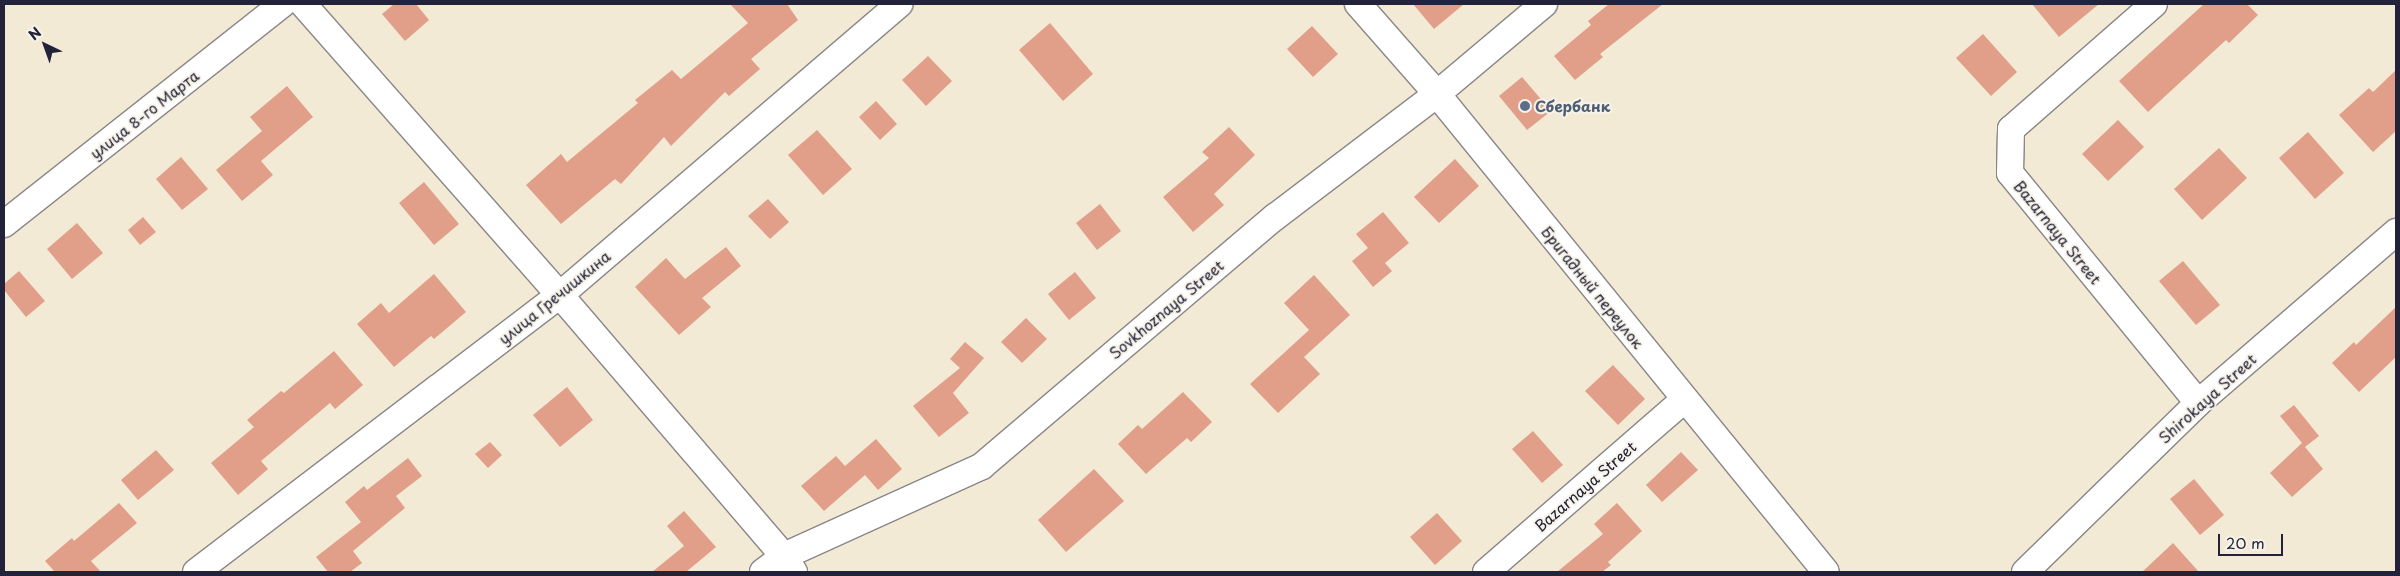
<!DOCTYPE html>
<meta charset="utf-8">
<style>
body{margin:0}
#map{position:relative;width:2400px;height:576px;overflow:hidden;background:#f2ead4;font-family:"Playpen Sans",sans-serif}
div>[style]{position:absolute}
.building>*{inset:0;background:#e19f89}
.roads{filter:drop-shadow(1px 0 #8a8688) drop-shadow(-1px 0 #8a8688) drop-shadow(0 1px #8a8688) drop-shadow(0 -1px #8a8688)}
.minor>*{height:26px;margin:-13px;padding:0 13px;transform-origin:13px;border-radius:13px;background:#fff}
.dots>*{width:14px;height:14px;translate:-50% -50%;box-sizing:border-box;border:2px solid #f7f3e8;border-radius:50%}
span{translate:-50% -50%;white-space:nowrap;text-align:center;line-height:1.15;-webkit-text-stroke:4px #f7f3e8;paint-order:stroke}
.service-label{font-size:15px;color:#4e5e75;font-weight:700}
.left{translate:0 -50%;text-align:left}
.street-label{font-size:15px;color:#22223b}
.frame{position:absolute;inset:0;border:5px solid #22223b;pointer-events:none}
.north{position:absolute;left:20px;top:20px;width:50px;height:50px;-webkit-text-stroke:4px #f7f3e8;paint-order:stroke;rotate:318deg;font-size:14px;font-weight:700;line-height:20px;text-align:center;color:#22223b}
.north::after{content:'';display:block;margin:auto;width:18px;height:22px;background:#22223b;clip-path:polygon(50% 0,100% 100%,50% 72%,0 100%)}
.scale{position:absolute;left:2218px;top:534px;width:65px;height:22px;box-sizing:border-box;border:2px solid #22223b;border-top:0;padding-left:6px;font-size:15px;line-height:18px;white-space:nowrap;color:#22223b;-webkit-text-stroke:4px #f7f3e8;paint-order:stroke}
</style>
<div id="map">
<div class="building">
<div style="clip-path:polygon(394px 4px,416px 4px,429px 20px,405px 41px,382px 14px)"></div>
<div style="clip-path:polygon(730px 4px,787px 4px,798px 20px,751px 59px,760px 69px,729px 96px,725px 92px,671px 146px,664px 137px,621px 184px,615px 179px,561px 224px,526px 185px,561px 154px,567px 162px,638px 103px,635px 100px,672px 70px,681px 79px,748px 23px)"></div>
<div style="clip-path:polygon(1413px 4px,1464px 4px,1434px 29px)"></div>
<div style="clip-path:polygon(1609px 4px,1663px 4px,1600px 54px,1603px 57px,1575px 80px,1554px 56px,1591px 25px,1588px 21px)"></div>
<div style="clip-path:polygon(2032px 4px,2099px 4px,2059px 37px)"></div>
<div style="clip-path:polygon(2204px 4px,2247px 4px,2258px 15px,2229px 43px,2226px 40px,2148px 112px,2119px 81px)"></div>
<div style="clip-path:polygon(1050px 23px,1093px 74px,1063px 101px,1019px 50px)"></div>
<div style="clip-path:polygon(1312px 26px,1338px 54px,1313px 77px,1287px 49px)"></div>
<div style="clip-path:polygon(1983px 34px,2017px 72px,1991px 96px,1956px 58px)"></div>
<div style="clip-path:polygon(928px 56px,952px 81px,926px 106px,902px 80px)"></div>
<div style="clip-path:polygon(2396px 70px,2396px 131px,2373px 152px,2339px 115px,2369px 88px,2373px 92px)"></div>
<div style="clip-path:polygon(1522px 77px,1551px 111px,1527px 130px,1499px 96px)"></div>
<div style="clip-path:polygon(287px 86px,313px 117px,261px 161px,273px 175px,242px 201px,216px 170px,262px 131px,250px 117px)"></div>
<div style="clip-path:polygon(876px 101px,897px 124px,880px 140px,859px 117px)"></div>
<div style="clip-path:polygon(2118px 120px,2144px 147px,2108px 181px,2082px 154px)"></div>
<div style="clip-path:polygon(1229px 127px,1255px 155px,1214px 194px,1224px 205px,1193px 232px,1163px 197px,1209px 158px,1202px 152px)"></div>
<div style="clip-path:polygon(817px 130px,852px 169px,823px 195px,788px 155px)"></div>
<div style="clip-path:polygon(2308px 132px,2344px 173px,2315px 199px,2279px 158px)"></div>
<div style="clip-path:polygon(2219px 148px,2247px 178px,2202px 220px,2174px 189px)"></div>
<div style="clip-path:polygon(181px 157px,208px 189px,182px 210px,156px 179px)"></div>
<div style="clip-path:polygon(1455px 159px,1479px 186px,1439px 223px,1414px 197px)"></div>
<div style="clip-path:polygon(424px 182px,459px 224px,434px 245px,399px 203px)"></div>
<div style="clip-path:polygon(768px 199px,789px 222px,770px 239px,748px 216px)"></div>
<div style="clip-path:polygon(1100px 204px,1121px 231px,1097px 250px,1076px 223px)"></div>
<div style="clip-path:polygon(1383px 212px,1409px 243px,1385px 263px,1392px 271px,1373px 287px,1352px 261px,1368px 248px,1356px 234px)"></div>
<div style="clip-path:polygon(143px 217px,156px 232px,140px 245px,128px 230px)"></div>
<div style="clip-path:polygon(77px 223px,103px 253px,72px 279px,47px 249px)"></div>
<div style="clip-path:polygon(726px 247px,741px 266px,702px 298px,711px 307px,679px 335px,635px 287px,666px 258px,685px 279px)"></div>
<div style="clip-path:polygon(2183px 261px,2220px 305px,2196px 325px,2159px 281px)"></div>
<div style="clip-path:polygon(19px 271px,45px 301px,26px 317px,4px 290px,4px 284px)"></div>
<div style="clip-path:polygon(1075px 272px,1096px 298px,1069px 320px,1048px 294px)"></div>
<div style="clip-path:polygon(434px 274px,466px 312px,434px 339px,431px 336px,394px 367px,357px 324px,381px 303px,389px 313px)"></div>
<div style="clip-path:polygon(1314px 275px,1350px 315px,1304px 357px,1320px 374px,1278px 413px,1250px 384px,1309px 330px,1284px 303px)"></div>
<div style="clip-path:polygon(2396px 307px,2396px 357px,2359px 392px,2332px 363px,2354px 342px,2356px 345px)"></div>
<div style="clip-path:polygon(1026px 318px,1047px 339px,1022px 363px,1001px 342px)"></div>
<div style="clip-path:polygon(965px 342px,984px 358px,953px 393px,969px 413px,939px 437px,913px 406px,960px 368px,950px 359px)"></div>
<div style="clip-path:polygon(334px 351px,363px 385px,335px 409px,330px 403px,261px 461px,268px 469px,238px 495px,211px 463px,254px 427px,247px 420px,281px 391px,284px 393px)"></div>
<div style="clip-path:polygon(1613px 365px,1645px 399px,1618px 425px,1585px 391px)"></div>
<div style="clip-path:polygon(567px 387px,593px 420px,560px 447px,533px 415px)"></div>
<div style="clip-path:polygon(1183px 392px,1212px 422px,1191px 442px,1187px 438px,1146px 474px,1118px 444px,1138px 425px,1142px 429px)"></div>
<div style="clip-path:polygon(2294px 405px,2319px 436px,2305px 447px,2323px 469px,2292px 497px,2270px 473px,2302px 443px,2280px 416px)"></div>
<div style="clip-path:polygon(1533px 431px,1563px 465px,1542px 483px,1512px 449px)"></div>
<div style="clip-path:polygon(876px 439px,902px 469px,878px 490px,865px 475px,824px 511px,801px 486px,836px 456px,845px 466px)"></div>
<div style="clip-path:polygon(490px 442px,502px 455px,488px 468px,475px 454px)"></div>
<div style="clip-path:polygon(156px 450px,174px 470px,138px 500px,121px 480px)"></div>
<div style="clip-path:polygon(1681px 452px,1698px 470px,1662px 502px,1646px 485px)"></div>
<div style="clip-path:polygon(408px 458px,422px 476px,396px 496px,405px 508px,353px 551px,362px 563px,350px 572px,328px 572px,316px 557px,361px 522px,345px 502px,364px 486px,367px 490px)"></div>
<div style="clip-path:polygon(1094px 469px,1124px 501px,1066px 552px,1038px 520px)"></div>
<div style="clip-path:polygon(2194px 479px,2224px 515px,2200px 535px,2170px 499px)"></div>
<div style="clip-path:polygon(119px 503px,137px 523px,91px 561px,101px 572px,55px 572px,45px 561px,72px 538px,74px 541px)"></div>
<div style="clip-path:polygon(1617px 503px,1642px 531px,1608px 562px,1611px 565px,1602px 572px,1557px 572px,1603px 534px,1594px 524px)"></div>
<div style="clip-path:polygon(684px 511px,716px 547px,686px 572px,652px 572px,684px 546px,667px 526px)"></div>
<div style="clip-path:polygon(1437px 513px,1462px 541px,1435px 565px,1410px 537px)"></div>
<div style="clip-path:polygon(2173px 543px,2199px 572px,2142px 572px)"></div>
</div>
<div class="roads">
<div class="minor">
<div style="left:303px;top:4px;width:388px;rotate:48.6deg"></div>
<div style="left:560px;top:295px;width:344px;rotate:49.4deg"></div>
<div style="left:784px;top:556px;width:19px;rotate:58deg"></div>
<div style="left:1358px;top:4px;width:120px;rotate:48.7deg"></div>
<div style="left:1437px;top:94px;width:616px;rotate:50.86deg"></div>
<div style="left:2154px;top:4px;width:190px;rotate:138.8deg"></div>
<div style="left:2011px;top:129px;width:44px;rotate:91.3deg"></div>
<div style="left:2010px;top:173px;width:297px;rotate:50.7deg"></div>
<div style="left:4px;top:224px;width:355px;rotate:-38.3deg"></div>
<div style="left:196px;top:572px;width:457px;rotate:-37.3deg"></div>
<div style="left:560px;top:295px;width:447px;rotate:-40.6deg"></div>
<div style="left:763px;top:572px;width:26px;rotate:-37deg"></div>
<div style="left:784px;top:556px;width:217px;rotate:-24.4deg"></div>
<div style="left:982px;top:466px;width:385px;rotate:-40.4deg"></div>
<div style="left:1275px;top:217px;width:203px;rotate:-37.2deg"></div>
<div style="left:1437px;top:94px;width:140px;rotate:-40.1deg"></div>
<div style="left:1486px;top:572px;width:262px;rotate:-41deg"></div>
<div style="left:2025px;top:572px;width:242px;rotate:-44.3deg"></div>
<div style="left:2198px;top:403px;width:262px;rotate:-40.8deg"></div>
</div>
</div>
<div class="dots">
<div style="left:1525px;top:106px;background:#5c6f8a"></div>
</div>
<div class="service-label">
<span class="left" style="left:1535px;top:106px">Сбербанк</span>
</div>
<div class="street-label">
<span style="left:144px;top:114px;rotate:-38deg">улица 8-го Марта</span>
<span style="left:2058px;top:232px;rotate:51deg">Bazarnaya Street</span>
<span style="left:1593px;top:287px;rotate:51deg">Бригадный переулок</span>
<span style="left:554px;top:297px;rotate:-39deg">улица Гречишкина</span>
<span style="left:1166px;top:309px;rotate:-40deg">Sovkhoznaya Street</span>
<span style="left:2207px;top:398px;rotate:-42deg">Shirokaya Street</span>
<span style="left:1585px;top:486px;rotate:-41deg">Bazarnaya Street</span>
</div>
<div class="frame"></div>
<div class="north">N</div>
<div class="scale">20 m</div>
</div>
